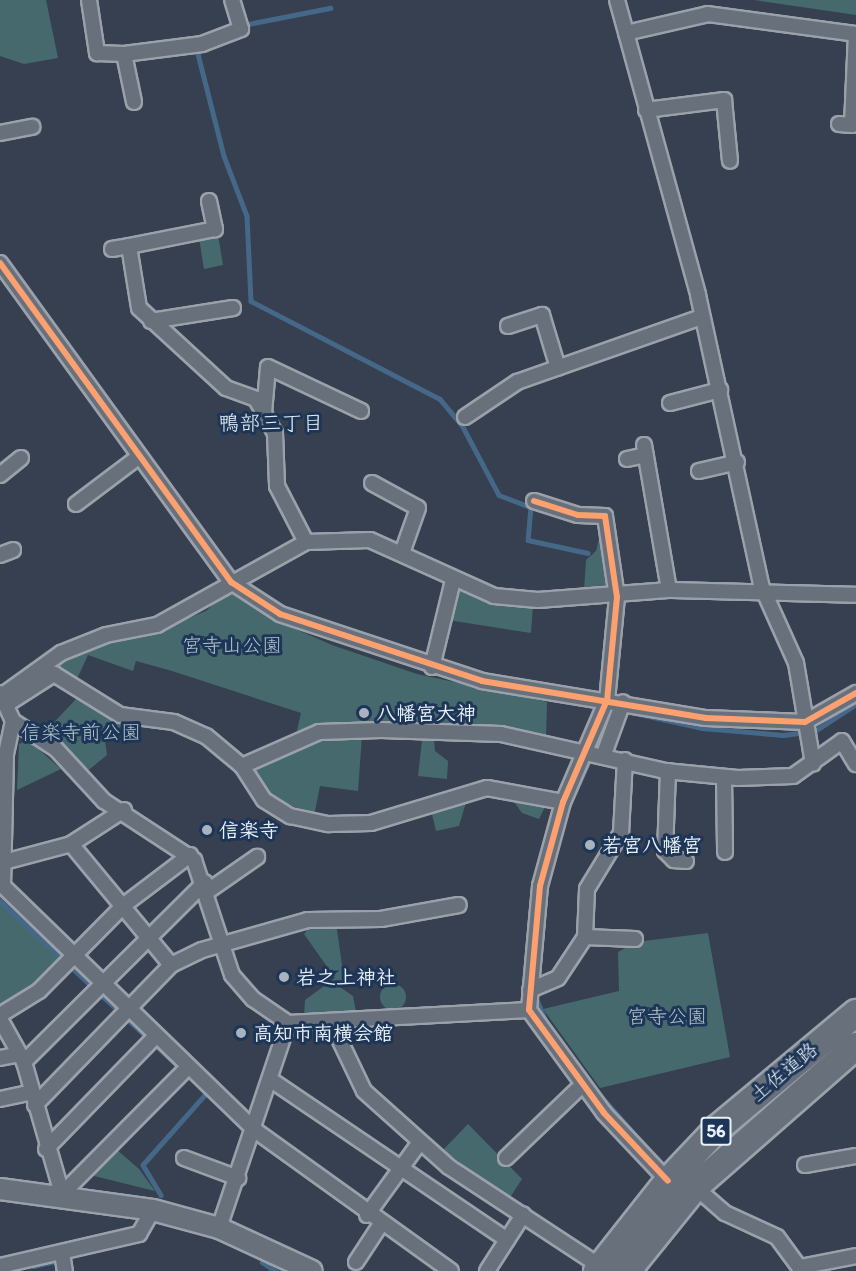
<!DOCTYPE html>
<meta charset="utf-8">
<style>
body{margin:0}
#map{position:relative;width:856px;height:1271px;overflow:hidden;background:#364050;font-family:Itim,"Klee One",sans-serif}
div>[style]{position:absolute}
.green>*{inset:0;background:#46696e}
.round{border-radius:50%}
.stream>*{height:4.5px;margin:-2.25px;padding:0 2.25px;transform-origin:2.25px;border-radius:2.25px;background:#456888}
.roads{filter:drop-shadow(2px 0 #9ba1aa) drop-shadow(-2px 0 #9ba1aa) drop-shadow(0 2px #9ba1aa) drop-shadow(0 -2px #9ba1aa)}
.street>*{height:14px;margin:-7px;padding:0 7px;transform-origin:7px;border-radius:7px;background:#68707b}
.secondary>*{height:20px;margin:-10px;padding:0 10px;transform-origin:10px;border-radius:10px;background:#68707b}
.highway>*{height:26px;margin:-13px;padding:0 13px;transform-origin:13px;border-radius:13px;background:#68707b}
.cycleway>*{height:6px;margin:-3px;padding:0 3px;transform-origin:3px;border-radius:3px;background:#fca06f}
.dots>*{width:16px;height:16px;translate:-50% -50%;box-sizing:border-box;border:3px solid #1d3557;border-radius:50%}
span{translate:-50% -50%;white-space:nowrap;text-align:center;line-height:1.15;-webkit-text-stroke:6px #1d3557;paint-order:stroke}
.shield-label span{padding:2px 4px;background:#1d3557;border:2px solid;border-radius:4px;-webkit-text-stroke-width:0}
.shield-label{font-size:18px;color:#e8f1f8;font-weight:700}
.park-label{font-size:20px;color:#b0c4c9}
.poi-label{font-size:20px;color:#e8f1f8;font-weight:700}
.left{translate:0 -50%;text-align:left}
.street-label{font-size:20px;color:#e8f1f8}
.neighbourhood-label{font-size:21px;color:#e8f1f8}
</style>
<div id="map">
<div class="green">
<div style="clip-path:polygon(0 0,46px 0,58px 58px,24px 64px,0 56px)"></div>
<div style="clip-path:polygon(754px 0,856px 0,856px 15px)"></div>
<div style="clip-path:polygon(218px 235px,223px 265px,204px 269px,199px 238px)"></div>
<div style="clip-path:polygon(602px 527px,612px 590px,584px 590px,586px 560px,596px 551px)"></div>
<div style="clip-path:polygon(457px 586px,533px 605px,531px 633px,448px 620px)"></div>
<div style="clip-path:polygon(229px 589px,275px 620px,332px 645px,417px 674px,547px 702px,546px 738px,296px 735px,301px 713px,172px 671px,136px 661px,133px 671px,88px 655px,76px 681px,51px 667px,110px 640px,159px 630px,206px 611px)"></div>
<div style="clip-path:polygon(78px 697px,125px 723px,105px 740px,107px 755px,85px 773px,43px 734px)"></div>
<div style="clip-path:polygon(362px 736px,358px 791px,320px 786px,314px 816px,269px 795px,253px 766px,320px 738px)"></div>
<div style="clip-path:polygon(28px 740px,61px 769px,17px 790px,19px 744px)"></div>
<div style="clip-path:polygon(422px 740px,434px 740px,435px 751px,448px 761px,447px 779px,418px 776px)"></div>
<div style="clip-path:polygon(509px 795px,547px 803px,539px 819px,522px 813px)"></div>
<div style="clip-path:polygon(467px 799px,459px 826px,436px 831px,431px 810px)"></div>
<div style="clip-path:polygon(0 897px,62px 960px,0 1015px)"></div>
<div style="clip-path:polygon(336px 923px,344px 979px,337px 985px,353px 996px,356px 1012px,304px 1016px,305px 1000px,335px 978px,304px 934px,310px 926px)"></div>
<div style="clip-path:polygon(708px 933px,730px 1057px,600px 1088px,543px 1009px,619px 991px,618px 952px,636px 942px)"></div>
<div class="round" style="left:380px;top:984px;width:26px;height:26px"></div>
<div style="clip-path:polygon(468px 1124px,522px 1179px,509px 1199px,443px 1150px)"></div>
<div style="clip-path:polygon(115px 1148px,139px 1169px,155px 1191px,90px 1175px)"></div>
</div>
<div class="stream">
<div style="left:243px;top:25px;width:89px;rotate:-11.1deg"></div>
<div style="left:196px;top:46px;width:114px;rotate:75.7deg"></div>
<div style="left:224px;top:156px;width:64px;rotate:69deg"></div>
<div style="left:247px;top:216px;width:85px;rotate:87.3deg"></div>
<div style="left:251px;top:301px;width:213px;rotate:27.4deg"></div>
<div style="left:440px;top:399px;width:34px;rotate:50deg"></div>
<div style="left:462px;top:425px;width:79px;rotate:62.1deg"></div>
<div style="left:499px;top:495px;width:34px;rotate:21deg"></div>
<div style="left:531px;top:507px;width:33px;rotate:95deg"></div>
<div style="left:528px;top:540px;width:61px;rotate:12.2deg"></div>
<div style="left:108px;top:423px;width:148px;rotate:54.4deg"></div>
<div style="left:308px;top:630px;width:159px;rotate:18.3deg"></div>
<div style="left:490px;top:689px;width:34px;rotate:10deg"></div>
<div style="left:626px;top:711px;width:78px;rotate:12.6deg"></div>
<div style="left:702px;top:728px;width:81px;rotate:4.9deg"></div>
<div style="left:783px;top:735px;width:32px;rotate:-7deg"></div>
<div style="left:815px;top:731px;width:49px;rotate:-33.4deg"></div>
<div style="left:574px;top:793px;width:90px;rotate:-65.1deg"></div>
<div style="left:0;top:901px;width:282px;rotate:42.8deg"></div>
<div style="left:207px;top:1093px;width:96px;rotate:131.6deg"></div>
<div style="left:143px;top:1165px;width:35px;rotate:59deg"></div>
<div style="left:536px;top:997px;width:27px;rotate:68deg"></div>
<div style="left:593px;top:1087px;width:104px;rotate:48.5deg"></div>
<div style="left:262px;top:1262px;width:17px;rotate:33deg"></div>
<div style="left:33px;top:1266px;width:24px;rotate:-12deg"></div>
</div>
<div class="roads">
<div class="street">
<div style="left:89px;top:0;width:54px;rotate:81.4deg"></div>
<div style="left:97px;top:53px;width:27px;rotate:2deg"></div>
<div style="left:124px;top:54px;width:79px;rotate:-7.3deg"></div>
<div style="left:202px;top:44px;width:42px;rotate:-21deg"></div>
<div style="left:241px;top:29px;width:30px;rotate:-107deg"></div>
<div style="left:617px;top:0;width:306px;rotate:74.6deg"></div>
<div style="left:698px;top:295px;width:297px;rotate:77.7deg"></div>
<div style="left:761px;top:585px;width:85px;rotate:65.8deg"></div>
<div style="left:796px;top:663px;width:102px;rotate:80.4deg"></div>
<div style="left:626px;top:33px;width:84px;rotate:-13deg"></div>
<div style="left:708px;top:14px;width:149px;rotate:7.7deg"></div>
<div style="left:124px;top:54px;width:49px;rotate:78.2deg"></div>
<div style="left:646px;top:110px;width:79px;rotate:-7.3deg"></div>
<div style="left:724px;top:100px;width:61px;rotate:84.4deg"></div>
<div style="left:839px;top:124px;width:13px;rotate:4deg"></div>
<div style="left:852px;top:125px;width:91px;rotate:-87.5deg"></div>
<div style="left:0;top:133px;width:33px;rotate:-11deg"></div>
<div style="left:209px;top:201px;width:29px;rotate:78deg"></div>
<div style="left:215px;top:229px;width:88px;rotate:168.8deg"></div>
<div style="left:129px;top:246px;width:63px;rotate:80.8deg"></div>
<div style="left:139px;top:308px;width:118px;rotate:42.6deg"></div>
<div style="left:226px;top:388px;width:32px;rotate:20deg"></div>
<div style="left:256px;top:399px;width:39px;rotate:61deg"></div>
<div style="left:275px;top:433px;width:53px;rotate:87.8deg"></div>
<div style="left:277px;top:486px;width:63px;rotate:62.6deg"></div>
<div style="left:112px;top:249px;width:17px;rotate:-10deg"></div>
<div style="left:0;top:263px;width:394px;rotate:54.1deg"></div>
<div style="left:231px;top:582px;width:59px;rotate:33.1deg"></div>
<div style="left:280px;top:614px;width:213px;rotate:18.3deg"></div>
<div style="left:482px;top:681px;width:227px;rotate:9.4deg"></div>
<div style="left:706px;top:718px;width:99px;rotate:2.3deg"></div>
<div style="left:805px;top:722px;width:59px;rotate:-29.6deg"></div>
<div style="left:151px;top:321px;width:83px;rotate:-9deg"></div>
<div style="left:508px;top:326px;width:36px;rotate:-18deg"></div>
<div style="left:542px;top:315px;width:55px;rotate:73.2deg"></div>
<div style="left:670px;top:403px;width:52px;rotate:-14.6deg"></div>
<div style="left:264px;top:413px;width:46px;rotate:-85deg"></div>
<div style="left:268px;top:367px;width:103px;rotate:25.3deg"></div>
<div style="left:465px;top:417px;width:63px;rotate:-33.9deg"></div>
<div style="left:517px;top:382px;width:196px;rotate:-19.4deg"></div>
<div style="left:644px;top:445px;width:147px;rotate:80.2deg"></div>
<div style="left:627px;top:459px;width:19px;rotate:-12deg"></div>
<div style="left:699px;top:471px;width:39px;rotate:-13deg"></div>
<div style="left:0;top:475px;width:27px;rotate:-39deg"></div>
<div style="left:372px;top:483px;width:52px;rotate:28.5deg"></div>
<div style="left:418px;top:508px;width:48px;rotate:109.6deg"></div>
<div style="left:534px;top:501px;width:46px;rotate:17.7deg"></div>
<div style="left:578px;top:515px;width:27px;rotate:2deg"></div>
<div style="left:605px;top:516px;width:82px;rotate:81.6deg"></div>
<div style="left:617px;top:597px;width:103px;rotate:95.5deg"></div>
<div style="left:607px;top:700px;width:111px;rotate:113.3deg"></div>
<div style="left:563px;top:802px;width:87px;rotate:105.3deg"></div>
<div style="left:540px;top:886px;width:124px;rotate:95.1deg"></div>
<div style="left:529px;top:1010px;width:127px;rotate:53.9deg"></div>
<div style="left:604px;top:1113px;width:93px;rotate:46.7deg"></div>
<div style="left:76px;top:504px;width:76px;rotate:-37deg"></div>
<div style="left:0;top:555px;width:14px;rotate:-21deg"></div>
<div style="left:432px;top:667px;width:89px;rotate:-76.4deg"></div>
<div style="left:0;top:693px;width:31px;rotate:65deg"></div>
<div style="left:13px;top:721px;width:51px;rotate:33.1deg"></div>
<div style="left:56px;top:749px;width:71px;rotate:47.3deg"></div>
<div style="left:104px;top:801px;width:108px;rotate:33.2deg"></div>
<div style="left:194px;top:860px;width:121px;rotate:71.7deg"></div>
<div style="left:232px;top:975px;width:32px;rotate:49deg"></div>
<div style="left:253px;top:999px;width:42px;rotate:34.4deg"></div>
<div style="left:288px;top:1023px;width:241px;rotate:-3.1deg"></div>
<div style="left:0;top:697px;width:75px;rotate:-35.8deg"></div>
<div style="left:61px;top:653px;width:48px;rotate:-21.8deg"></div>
<div style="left:106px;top:635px;width:52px;rotate:-11.1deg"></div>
<div style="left:157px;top:625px;width:171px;rotate:-29.1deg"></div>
<div style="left:306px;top:542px;width:64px;rotate:-1.8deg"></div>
<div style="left:370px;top:540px;width:136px;rotate:24.3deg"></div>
<div style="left:494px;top:596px;width:44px;rotate:5.2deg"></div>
<div style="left:538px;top:600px;width:131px;rotate:-4.4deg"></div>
<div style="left:669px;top:590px;width:187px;rotate:1.5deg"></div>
<div style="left:7px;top:704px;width:56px;rotate:-32.6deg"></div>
<div style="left:54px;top:674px;width:78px;rotate:31.8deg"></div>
<div style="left:120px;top:715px;width:54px;rotate:7.4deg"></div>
<div style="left:174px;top:722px;width:35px;rotate:24deg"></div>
<div style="left:206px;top:736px;width:47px;rotate:39.8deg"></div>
<div style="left:242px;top:766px;width:40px;rotate:57.1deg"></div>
<div style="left:264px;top:800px;width:31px;rotate:32deg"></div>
<div style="left:290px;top:816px;width:40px;rotate:12deg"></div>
<div style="left:329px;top:824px;width:42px;rotate:-1.4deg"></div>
<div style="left:371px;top:823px;width:121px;rotate:-16.8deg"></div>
<div style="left:487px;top:788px;width:77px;rotate:10.4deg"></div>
<div style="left:13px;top:721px;width:35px;rotate:102deg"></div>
<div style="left:6px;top:755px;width:131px;rotate:91.3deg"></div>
<div style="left:3px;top:886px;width:352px;rotate:44.1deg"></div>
<div style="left:256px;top:1131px;width:240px;rotate:35.7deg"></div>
<div style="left:604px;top:754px;width:55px;rotate:-69.9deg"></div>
<div style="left:242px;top:766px;width:84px;rotate:-23.8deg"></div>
<div style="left:319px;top:732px;width:62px;rotate:-1.8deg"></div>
<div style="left:381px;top:730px;width:120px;rotate:1.9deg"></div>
<div style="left:501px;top:734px;width:168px;rotate:12.7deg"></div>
<div style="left:665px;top:771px;width:73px;rotate:5.5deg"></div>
<div style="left:738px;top:778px;width:55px;rotate:-2.1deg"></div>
<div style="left:793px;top:776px;width:60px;rotate:-35.5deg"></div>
<div style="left:842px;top:741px;width:27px;rotate:59deg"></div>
<div style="left:668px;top:771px;width:80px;rotate:92.1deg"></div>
<div style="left:665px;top:851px;width:13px;rotate:45deg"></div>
<div style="left:674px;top:860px;width:12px;rotate:5deg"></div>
<div style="left:724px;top:777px;width:75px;rotate:89.2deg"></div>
<div style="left:71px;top:844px;width:157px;rotate:50.4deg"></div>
<div style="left:4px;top:862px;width:69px;rotate:-15deg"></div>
<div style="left:71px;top:844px;width:63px;rotate:-32.7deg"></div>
<div style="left:208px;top:891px;width:60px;rotate:-34.8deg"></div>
<div style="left:585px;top:937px;width:50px;rotate:2.3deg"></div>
<div style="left:530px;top:990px;width:30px;rotate:-23deg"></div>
<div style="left:558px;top:978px;width:49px;rotate:-56.6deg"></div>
<div style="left:585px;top:937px;width:48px;rotate:-87.6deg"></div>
<div style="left:587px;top:889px;width:66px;rotate:-58.7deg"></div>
<div style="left:621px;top:833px;width:73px;rotate:-86.9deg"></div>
<div style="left:0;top:1015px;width:46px;rotate:-31.6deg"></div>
<div style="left:39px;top:991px;width:121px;rotate:-45.3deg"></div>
<div style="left:124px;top:905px;width:83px;rotate:-37.1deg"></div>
<div style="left:0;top:1019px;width:49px;rotate:60.8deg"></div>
<div style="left:24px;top:1062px;width:137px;rotate:73.9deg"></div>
<div style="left:62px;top:1194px;width:177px;rotate:-45.2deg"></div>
<div style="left:331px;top:1022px;width:76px;rotate:64.4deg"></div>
<div style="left:364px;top:1091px;width:114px;rotate:41.8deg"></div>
<div style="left:449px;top:1167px;width:181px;rotate:33.3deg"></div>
<div style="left:0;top:1058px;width:20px;rotate:-11deg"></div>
<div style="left:24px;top:1062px;width:255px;rotate:-44.8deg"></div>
<div style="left:271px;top:1080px;width:285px;rotate:34.1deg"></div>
<div style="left:0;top:1099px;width:33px;rotate:-12deg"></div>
<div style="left:35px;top:1105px;width:195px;rotate:-45.8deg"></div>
<div style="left:171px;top:965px;width:34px;rotate:-26deg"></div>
<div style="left:202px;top:950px;width:110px;rotate:-15.8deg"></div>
<div style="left:308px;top:920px;width:73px;rotate:-0.8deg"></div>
<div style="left:381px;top:919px;width:79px;rotate:-10.2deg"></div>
<div style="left:46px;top:1149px;width:156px;rotate:-45.8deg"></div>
<div style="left:184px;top:1158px;width:58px;rotate:20.3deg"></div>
<div style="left:506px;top:1158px;width:105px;rotate:-43.8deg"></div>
<div style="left:805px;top:1165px;width:52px;rotate:-10deg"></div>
<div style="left:695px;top:1187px;width:40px;rotate:41deg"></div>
<div style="left:725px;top:1213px;width:57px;rotate:24.8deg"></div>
<div style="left:777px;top:1237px;width:42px;rotate:53.7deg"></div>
<div style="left:367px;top:1215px;width:90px;rotate:-54deg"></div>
<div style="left:219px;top:1228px;width:216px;rotate:-71.4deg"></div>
<div style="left:62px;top:1253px;width:18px;rotate:81deg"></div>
<div style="left:356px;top:1262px;width:45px;rotate:-56.7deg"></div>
<div style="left:0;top:1266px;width:143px;rotate:-13deg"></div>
<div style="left:139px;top:1234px;width:28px;rotate:-60deg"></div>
<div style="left:800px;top:1267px;width:57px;rotate:-11.1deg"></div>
<div style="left:487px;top:1271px;width:67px;rotate:-57.3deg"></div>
</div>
<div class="secondary">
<div style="left:0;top:1189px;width:154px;rotate:7.8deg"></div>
<div style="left:153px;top:1210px;width:68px;rotate:15.3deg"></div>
<div style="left:219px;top:1228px;width:102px;rotate:24.8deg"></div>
</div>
<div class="highway">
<div style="left:597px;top:1271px;width:115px;rotate:-51.7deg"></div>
<div style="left:668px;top:1181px;width:73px;rotate:-46.7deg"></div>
<div style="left:718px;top:1128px;width:180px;rotate:-39.8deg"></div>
<div style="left:627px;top:1271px;width:108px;rotate:-51deg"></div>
<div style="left:695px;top:1187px;width:214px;rotate:-41.2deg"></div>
</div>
</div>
<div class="cycleway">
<div style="left:0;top:263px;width:394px;rotate:54.1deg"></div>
<div style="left:231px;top:582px;width:59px;rotate:33.1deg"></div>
<div style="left:280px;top:614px;width:213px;rotate:18.3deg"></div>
<div style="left:482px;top:681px;width:227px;rotate:9.4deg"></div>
<div style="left:706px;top:718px;width:99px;rotate:2.3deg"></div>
<div style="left:805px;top:722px;width:59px;rotate:-29.6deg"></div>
<div style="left:534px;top:501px;width:46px;rotate:17.7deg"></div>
<div style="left:578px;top:515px;width:27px;rotate:2deg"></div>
<div style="left:605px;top:516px;width:82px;rotate:81.6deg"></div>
<div style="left:617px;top:597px;width:103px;rotate:95.5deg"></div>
<div style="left:607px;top:700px;width:111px;rotate:113.3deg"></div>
<div style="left:563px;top:802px;width:87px;rotate:105.3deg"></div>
<div style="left:540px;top:886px;width:124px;rotate:95.1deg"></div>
<div style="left:529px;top:1010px;width:127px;rotate:53.9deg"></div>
<div style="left:604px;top:1113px;width:93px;rotate:46.7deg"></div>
</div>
<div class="dots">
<div style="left:364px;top:713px;background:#aab3bd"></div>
<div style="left:207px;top:830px;background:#aab3bd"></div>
<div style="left:590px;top:845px;background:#aab3bd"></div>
<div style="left:284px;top:977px;background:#aab3bd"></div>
<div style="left:241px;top:1033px;background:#aab3bd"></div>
</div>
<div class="shield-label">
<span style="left:716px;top:1131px">56</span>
</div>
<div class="park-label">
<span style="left:232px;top:645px">宮寺山公園</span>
<span style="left:81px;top:732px">信楽寺前公園</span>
<span style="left:667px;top:1016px">宮寺公園</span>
</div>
<div class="poi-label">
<span class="left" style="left:376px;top:713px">八幡宮大神</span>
<span class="left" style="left:219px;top:830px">信楽寺</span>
<span class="left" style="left:602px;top:845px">若宮八幡宮</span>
<span class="left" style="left:296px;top:977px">岩之上神社</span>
<span class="left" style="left:253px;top:1033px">高知市南横会館</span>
</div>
<div class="street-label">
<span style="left:784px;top:1072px;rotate:-40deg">土佐道路</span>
</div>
<div class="neighbourhood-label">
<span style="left:271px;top:423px">鴨部三丁目</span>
</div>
</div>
